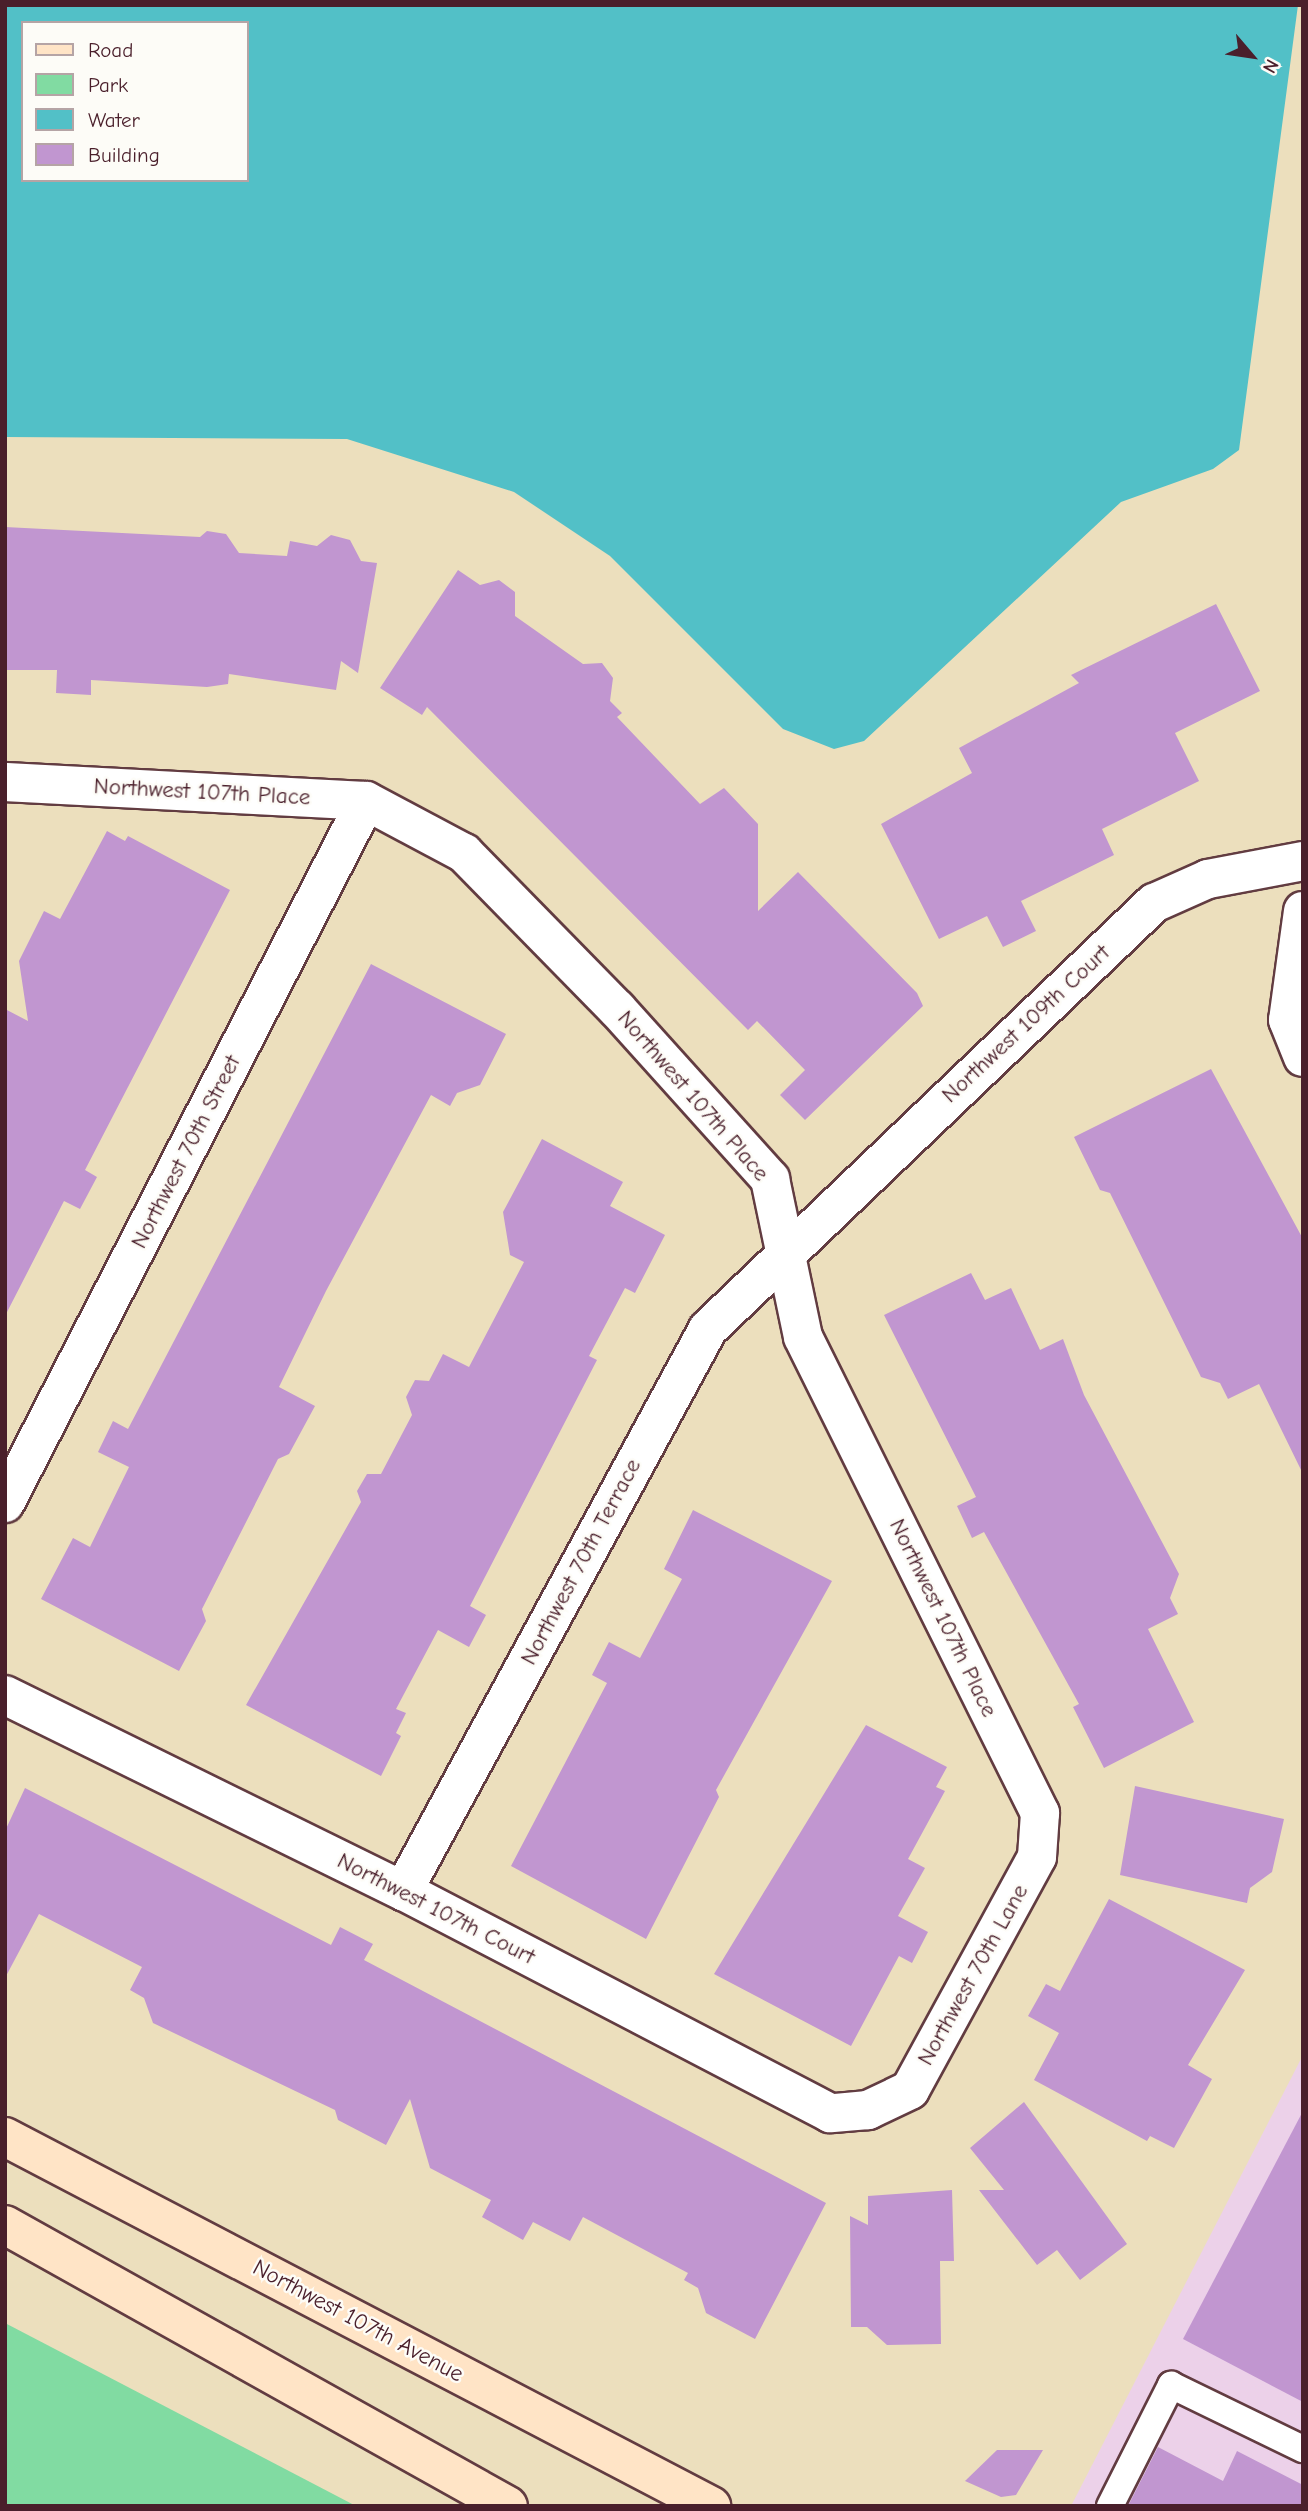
<!DOCTYPE html>
<style>
body{margin:0}
#map{position:relative;width:1308px;height:2511px;overflow:hidden;background:#ecdfbd;font-family:"Comic Neue",sans-serif}
div>[style]{position:absolute}
.built>*{inset:0;background:#ecd1e9}
.green>*{inset:0;background:#81dba2}
.water>*{inset:0;background:#52c0c7}
.building>*{inset:0;background:#c196d0}
.roads{filter:drop-shadow(2px 0 #623c41) drop-shadow(-2px 0 #623c41) drop-shadow(0 2px #623c41) drop-shadow(0 -2px #623c41)}
.lane>*{height:26px;margin:-13px;padding:0 13px;transform-origin:13px;border-radius:13px;background:#fff}
.street>*{height:38px;margin:-19px;padding:0 19px;transform-origin:19px;border-radius:19px;background:#fff}
.secondary>*{height:38px;margin:-19px;padding:0 19px;transform-origin:19px;border-radius:19px;background:#ffe4c6}
span{translate:-50% -50%;white-space:nowrap;text-align:center;line-height:1.15;-webkit-text-stroke:5px #fdfcf7;paint-order:stroke}
.street-label{font-size:23px;color:#4a1f2b}
.frame{position:absolute;inset:0;border:7px solid #4a1f2b;pointer-events:none}
.legend{position:absolute;left:21px;top:21px;width:228px;height:161px;box-sizing:border-box;background:#fdfcf7;border:2px solid #b5a4a5;margin:0;padding:9px 12px;list-style:none;font-size:21px;color:#4a1f2b}
.legend li{display:flex;align-items:center;gap:14px;height:35px}
.legend b{width:35px;border:2px solid #b5a4a5}
.north{position:absolute;left:1217px;top:21px;width:70px;height:70px;-webkit-text-stroke:5px #fdfcf7;paint-order:stroke;rotate:119deg;font-size:19px;font-weight:700;line-height:28px;text-align:center;color:#4a1f2b}
.north::after{content:'';display:block;margin:auto;width:24px;height:32px;background:#4a1f2b;clip-path:polygon(50% 0,100% 100%,50% 72%,0 100%)}
</style>
<div id="map">
<div class="built">
<div style="clip-path:polygon(1303px 2055px,1303px 2506px,1071px 2506px)"></div>
</div>
<div class="green">
<div style="clip-path:polygon(5px 2323px,356px 2506px,5px 2506px)"></div>
</div>
<div class="water">
<div style="clip-path:polygon(evenodd,5px 5px,1298px 5px,1239px 450px,1213px 469px,1121px 502px,864px 741px,834px 749px,783px 729px,610px 556px,514px 492px,347px 439px,5px 437px,5px 5px,23px 23px,247px 23px,247px 180px,23px 180px,23px 23px)"></div>
</div>
<div class="building">
<div style="clip-path:polygon(5px 527px,200px 537px,207px 531px,226px 534px,239px 553px,287px 556px,290px 541px,317px 546px,331px 535px,350px 540px,361px 561px,377px 563px,358px 673px,341px 661px,336px 690px,229px 674px,228px 684px,207px 687px,91px 680px,91px 695px,56px 693px,57px 670px,5px 670px)"></div>
<div style="clip-path:polygon(458px 570px,480px 585px,499px 580px,515px 592px,515px 616px,583px 664px,602px 663px,613px 678px,610px 701px,622px 713px,617px 717px,700px 804px,724px 788px,758px 824px,758px 911px,798px 872px,917px 993px,923px 1006px,805px 1120px,780px 1095px,805px 1070px,757px 1021px,748px 1030px,427px 707px,422px 715px,380px 688px)"></div>
<div style="clip-path:polygon(1216px 604px,1260px 691px,1175px 733px,1199px 781px,1102px 829px,1114px 855px,1021px 901px,1036px 931px,1003px 947px,987px 916px,939px 939px,881px 824px,972px 773px,959px 748px,1079px 683px,1071px 675px)"></div>
<div style="clip-path:polygon(107px 831px,125px 841px,128px 836px,230px 890px,85px 1170px,97px 1177px,80px 1209px,64px 1201px,5px 1316px,5px 1009px,28px 1021px,19px 961px,44px 911px,60px 919px)"></div>
<div style="clip-path:polygon(371px 964px,506px 1034px,480px 1085px,457px 1093px,450px 1106px,431px 1095px,326px 1291px,279px 1387px,315px 1406px,289px 1454px,278px 1459px,202px 1609px,206px 1621px,179px 1671px,41px 1599px,73px 1538px,90px 1547px,129px 1467px,98px 1452px,113px 1421px,128px 1429px)"></div>
<div style="clip-path:polygon(1211px 1069px,1303px 1239px,1303px 1474px,1259px 1384px,1228px 1399px,1220px 1383px,1201px 1377px,1110px 1193px,1100px 1190px,1074px 1137px)"></div>
<div style="clip-path:polygon(542px 1139px,623px 1182px,610px 1206px,665px 1235px,635px 1293px,625px 1288px,589px 1356px,597px 1360px,470px 1606px,486px 1615px,469px 1647px,438px 1630px,396px 1709px,406px 1713px,396px 1733px,401px 1736px,381px 1776px,246px 1705px,361px 1502px,357px 1491px,367px 1474px,381px 1474px,412px 1415px,406px 1397px,415px 1380px,429px 1381px,443px 1354px,469px 1367px,524px 1262px,510px 1255px,503px 1212px)"></div>
<div style="clip-path:polygon(971px 1273px,985px 1300px,1011px 1288px,1040px 1350px,1063px 1339px,1084px 1395px,1179px 1574px,1170px 1598px,1178px 1614px,1148px 1629px,1194px 1722px,1104px 1768px,1073px 1707px,1079px 1704px,984px 1532px,972px 1538px,957px 1506px,976px 1497px,884px 1315px)"></div>
<div style="clip-path:polygon(693px 1510px,832px 1581px,716px 1790px,719px 1797px,646px 1939px,511px 1866px,607px 1683px,592px 1675px,609px 1642px,640px 1658px,682px 1579px,664px 1569px)"></div>
<div style="clip-path:polygon(866px 1725px,947px 1767px,936px 1787px,945px 1791px,908px 1859px,925px 1868px,898px 1916px,928px 1932px,912px 1963px,899px 1956px,851px 2046px,714px 1974px)"></div>
<div style="clip-path:polygon(1135px 1786px,1284px 1819px,1272px 1872px,1250px 1888px,1247px 1903px,1120px 1875px)"></div>
<div style="clip-path:polygon(25px 1788px,331px 1945px,340px 1927px,373px 1944px,364px 1960px,826px 2203px,755px 2339px,706px 2313px,698px 2288px,684px 2280px,688px 2273px,583px 2217px,570px 2241px,533px 2222px,523px 2240px,482px 2217px,491px 2200px,430px 2168px,410px 2099px,386px 2145px,338px 2120px,335px 2110px,153px 2023px,144px 1998px,130px 1990px,142px 1967px,39px 1914px,5px 1978px,5px 1831px)"></div>
<div style="clip-path:polygon(1109px 1899px,1245px 1970px,1188px 2065px,1212px 2079px,1174px 2148px,1150px 2136px,1147px 2141px,1034px 2080px,1059px 2033px,1028px 2016px,1046px 1984px,1060px 1991px)"></div>
<div style="clip-path:polygon(1024px 2102px,1127px 2244px,1080px 2280px,1057px 2250px,1037px 2265px,979px 2190px,1004px 2190px,970px 2148px)"></div>
<div style="clip-path:polygon(1303px 2111px,1303px 2402px,1183px 2339px)"></div>
<div style="clip-path:polygon(952px 2190px,954px 2261px,940px 2261px,941px 2344px,887px 2345px,867px 2327px,851px 2327px,850px 2216px,868px 2225px,868px 2196px)"></div>
<div style="clip-path:polygon(1158px 2447px,1223px 2481px,1237px 2451px,1303px 2485px,1303px 2506px,1128px 2506px)"></div>
<div style="clip-path:polygon(997px 2450px,1043px 2450px,1016px 2495px,1001px 2497px,965px 2481px)"></div>
</div>
<div class="roads">
<div class="lane">
<div style="left:1110px;top:2506px;width:136px;rotate:-63.2deg"></div>
<div style="left:1171px;top:2385px;width:147px;rotate:25.9deg"></div>
</div>
<div class="street">
<div style="left:5px;top:782px;width:361px;rotate:3deg"></div>
<div style="left:366px;top:801px;width:111px;rotate:28deg"></div>
<div style="left:464px;top:853px;width:219px;rotate:45.6deg"></div>
<div style="left:617px;top:1009px;width:229px;rotate:48deg"></div>
<div style="left:770px;top:1179px;width:161px;rotate:78.2deg"></div>
<div style="left:803px;top:1337px;width:532px;rotate:63.53deg"></div>
<div style="left:1040px;top:1813px;width:44px;rotate:93.9deg"></div>
<div style="left:1037px;top:1857px;width:265px;rotate:118.6deg"></div>
<div style="left:910px;top:2090px;width:47px;rotate:154.5deg"></div>
<div style="left:868px;top:2110px;width:38px;rotate:175deg"></div>
<div style="left:830px;top:2113px;width:481px;rotate:-152.5deg"></div>
<div style="left:403px;top:1891px;width:444px;rotate:-153.8deg"></div>
<div style="left:1303px;top:911px;width:110px;rotate:97.8deg"></div>
<div style="left:1288px;top:1020px;width:40px;rotate:68deg"></div>
<div style="left:5px;top:1503px;width:789px;rotate:-62.79deg"></div>
<div style="left:403px;top:1891px;width:639px;rotate:-61.51deg"></div>
<div style="left:708px;top:1329px;width:617px;rotate:-43.69deg"></div>
<div style="left:1154px;top:903px;width:59px;rotate:-24deg"></div>
<div style="left:1208px;top:879px;width:97px;rotate:-10.7deg"></div>
</div>
<div class="secondary">
<div style="left:5px;top:2137px;width:797px;rotate:27.59deg"></div>
<div style="left:5px;top:2225px;width:576px;rotate:29.19deg"></div>
</div>
</div>
<div class="street-label">
<span style="left:202px;top:792px;rotate:3deg">Northwest 107th Place</span>
<span style="left:1026px;top:1024px;rotate:-43deg">Northwest 109th Court</span>
<span style="left:693px;top:1096px;rotate:49deg">Northwest 107th Place</span>
<span style="left:186px;top:1152px;rotate:-63deg">Northwest 70th Street</span>
<span style="left:581px;top:1562px;rotate:-62deg">Northwest 70th Terrace</span>
<span style="left:943px;top:1618px;rotate:64deg">Northwest 107th Place</span>
<span style="left:436px;top:1909px;rotate:27deg">Northwest 107th Court</span>
<span style="left:973px;top:1975px;rotate:-61deg">Northwest 70th Lane</span>
<span style="left:358px;top:2321px;rotate:28deg">Northwest 107th Avenue</span>
</div>
<div class="frame"></div>
<ul class="legend">
<li><b style="height:9px;background:#ffe4c6"></b>Road</li>
<li><b style="height:19px;background:#81dba2"></b>Park</li>
<li><b style="height:19px;background:#52c0c7"></b>Water</li>
<li><b style="height:19px;background:#c196d0"></b>Building</li>
</ul>
<div class="north">N</div>
</div>
